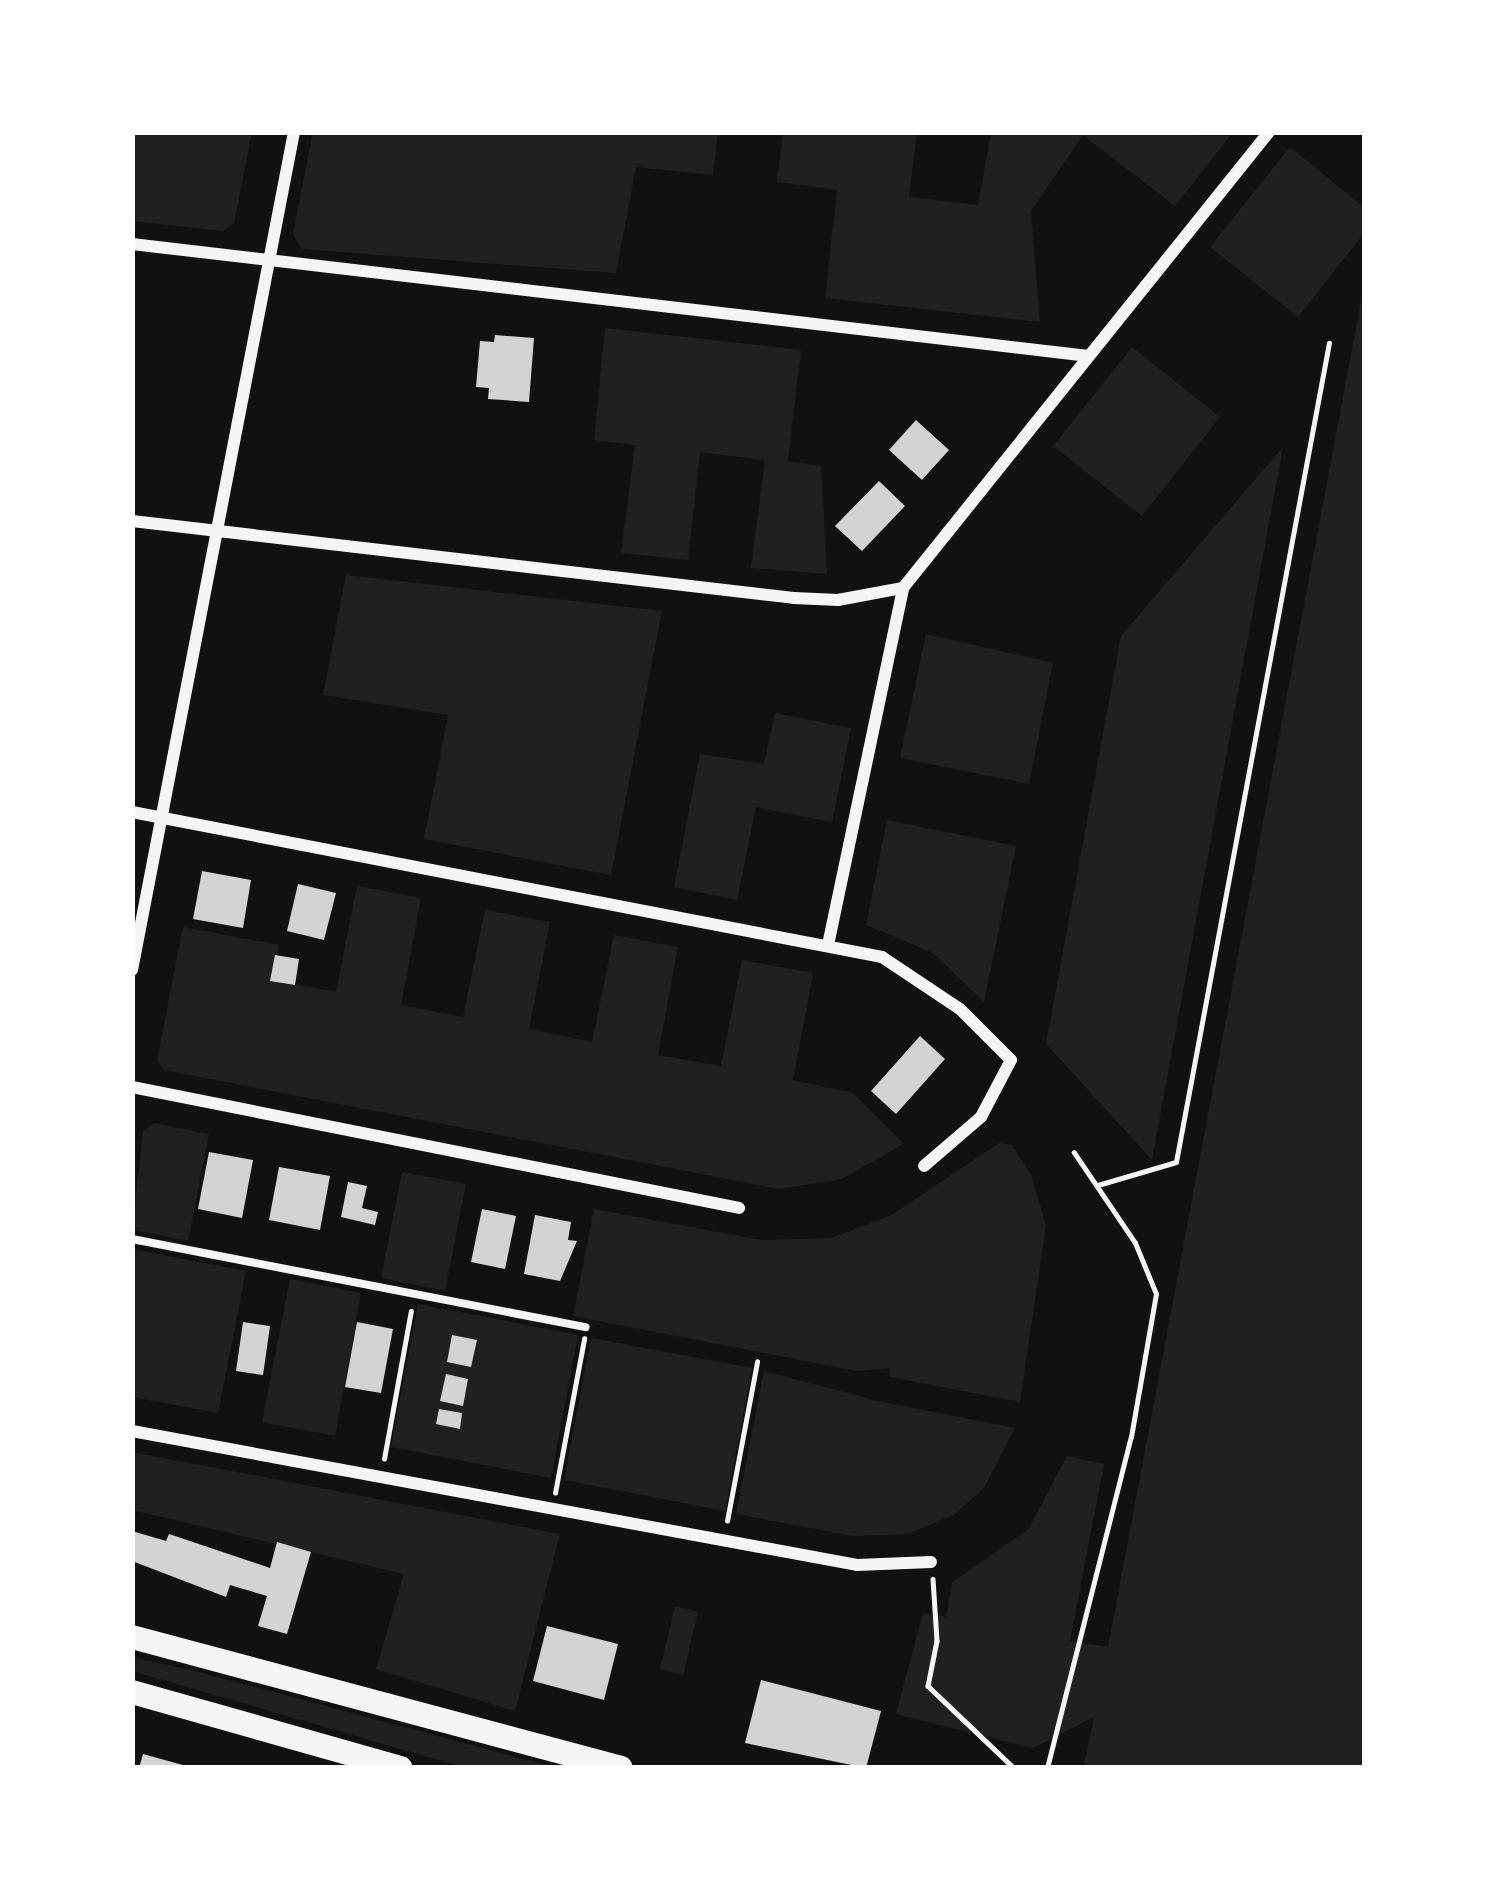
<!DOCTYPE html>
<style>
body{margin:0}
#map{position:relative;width:1497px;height:1900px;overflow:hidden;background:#111;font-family:"Sofia Sans Condensed",sans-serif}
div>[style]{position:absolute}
.green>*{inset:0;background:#202020}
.building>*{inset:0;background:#d3d3d3}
.path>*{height:4.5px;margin:-2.25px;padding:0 2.25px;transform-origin:2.25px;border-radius:2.25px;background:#f5f5f5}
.service>*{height:8px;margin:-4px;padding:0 4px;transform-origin:4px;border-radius:4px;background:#f5f5f5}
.minor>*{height:12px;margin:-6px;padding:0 6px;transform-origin:6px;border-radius:6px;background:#f5f5f5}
.trunk>*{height:24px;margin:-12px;padding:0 12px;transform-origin:12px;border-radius:12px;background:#f5f5f5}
span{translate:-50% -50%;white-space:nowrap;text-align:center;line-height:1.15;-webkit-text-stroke:12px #fff;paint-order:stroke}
.frame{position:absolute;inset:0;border:135px solid #fff;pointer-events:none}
</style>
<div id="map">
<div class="green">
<div style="clip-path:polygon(132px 132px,252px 132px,234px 223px,223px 231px,132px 221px)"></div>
<div style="clip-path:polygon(313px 132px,718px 132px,713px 175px,636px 167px,616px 273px,302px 249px,293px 234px)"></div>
<div style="clip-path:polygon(783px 132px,917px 132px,909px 197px,978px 205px,991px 132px,1230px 136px,1175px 206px,1083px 135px,1031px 211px,1040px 322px,825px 298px,837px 190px,777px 182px)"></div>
<div style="clip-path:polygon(1290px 147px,1365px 208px,1365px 232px,1298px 317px,1210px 247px)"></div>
<div style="clip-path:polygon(1365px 280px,1365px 1768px,1083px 1768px,1094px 1717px,1033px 1748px,896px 1714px,923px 1613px,946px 1617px,952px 1582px,1028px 1530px,1067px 1456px,1104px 1464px,1070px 1641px,1108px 1647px)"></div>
<div style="clip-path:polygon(605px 328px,801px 350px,788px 461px,821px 466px,827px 574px,751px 568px,765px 460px,700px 452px,688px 560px,621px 553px,635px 445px,594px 440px)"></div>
<div style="clip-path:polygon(1132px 347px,1220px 417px,1142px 516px,1053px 446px)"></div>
<div style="clip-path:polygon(1283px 447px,1152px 1160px,1046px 1044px,1121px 636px)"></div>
<div style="clip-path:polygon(346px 575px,662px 611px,611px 875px,424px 839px,448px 715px,323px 695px)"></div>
<div style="clip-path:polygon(926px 634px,1053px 663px,1029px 784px,900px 758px)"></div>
<div style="clip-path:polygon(775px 713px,851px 728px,832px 822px,756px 807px,737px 900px,674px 887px,700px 754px,764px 764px)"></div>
<div style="clip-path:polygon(887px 820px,1016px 846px,984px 1002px,933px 953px,866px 925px)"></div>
<div style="clip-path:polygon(357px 886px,421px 898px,401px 1005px,463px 1017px,485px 910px,550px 922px,529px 1029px,592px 1042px,614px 935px,678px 947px,658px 1055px,721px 1066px,742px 960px,813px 973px,793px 1080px,853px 1093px,904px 1144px,842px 1179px,779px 1189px,164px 1070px,157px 1060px,183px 927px,279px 945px,273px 980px,336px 992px)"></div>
<div style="clip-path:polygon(154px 1123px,209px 1134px,188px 1241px,132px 1230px,143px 1131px)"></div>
<div style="clip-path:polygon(999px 1143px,1012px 1145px,1031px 1175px,1046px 1225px,1020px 1402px,890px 1377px,890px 1368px,857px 1371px,573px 1316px,594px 1209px,761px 1240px,831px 1238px,890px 1216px)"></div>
<div style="clip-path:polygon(402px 1172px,466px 1184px,445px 1291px,381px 1278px)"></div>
<div style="clip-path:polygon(132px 1249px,246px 1271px,218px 1413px,132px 1397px)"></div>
<div style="clip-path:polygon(290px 1279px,361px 1293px,335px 1436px,262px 1422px)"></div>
<div style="clip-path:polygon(418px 1304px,578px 1335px,551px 1478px,391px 1447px)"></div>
<div style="clip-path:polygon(591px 1338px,752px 1368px,725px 1511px,564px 1480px)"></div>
<div style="clip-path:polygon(764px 1371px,878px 1401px,1015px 1428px,984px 1488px,955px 1514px,908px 1534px,853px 1536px,736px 1514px)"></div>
<div style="clip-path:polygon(132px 1452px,560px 1534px,515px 1711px,376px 1669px,404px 1574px,132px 1510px)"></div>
<div style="clip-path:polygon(675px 1606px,698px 1612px,683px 1675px,660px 1669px)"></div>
<div style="clip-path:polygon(132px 1657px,191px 1670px,557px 1768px,466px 1768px,132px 1671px)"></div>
</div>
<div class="building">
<div style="clip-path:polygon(495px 335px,534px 338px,529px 402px,488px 399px,489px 388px,476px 387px,480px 341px,494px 342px)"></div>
<div style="clip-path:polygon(916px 420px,949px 450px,922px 480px,889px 450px)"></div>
<div style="clip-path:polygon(879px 481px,905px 506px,862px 551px,835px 526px)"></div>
<div style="clip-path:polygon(202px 871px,251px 880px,243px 928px,193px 919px)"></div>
<div style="clip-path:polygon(298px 884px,336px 893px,324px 940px,287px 931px)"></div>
<div style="clip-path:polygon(275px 955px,299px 959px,295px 985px,270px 981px)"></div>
<div style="clip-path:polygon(920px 1036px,945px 1059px,896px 1114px,871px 1091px)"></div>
<div style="clip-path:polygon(209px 1152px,253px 1160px,242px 1218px,198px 1209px)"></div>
<div style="clip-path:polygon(279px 1167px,330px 1176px,320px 1230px,269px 1220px)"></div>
<div style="clip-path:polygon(348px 1182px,367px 1186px,362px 1208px,378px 1212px,375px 1225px,341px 1217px)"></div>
<div style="clip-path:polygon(482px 1209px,516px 1216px,505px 1269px,471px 1262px)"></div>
<div style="clip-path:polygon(535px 1215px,571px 1222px,568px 1240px,577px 1241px,560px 1281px,524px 1274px)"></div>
<div style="clip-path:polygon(243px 1322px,270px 1326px,263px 1375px,236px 1371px)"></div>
<div style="clip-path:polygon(357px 1322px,393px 1329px,381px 1393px,345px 1387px)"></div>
<div style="clip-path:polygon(452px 1335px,477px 1340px,471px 1367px,447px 1362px)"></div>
<div style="clip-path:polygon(446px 1374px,468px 1379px,463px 1406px,440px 1401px)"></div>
<div style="clip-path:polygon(439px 1409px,462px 1413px,460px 1429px,436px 1424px)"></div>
<div style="clip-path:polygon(132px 1531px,166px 1541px,169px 1534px,270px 1568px,277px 1542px,311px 1552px,287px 1634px,258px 1626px,267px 1596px,230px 1585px,226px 1597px,132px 1561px)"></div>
<div style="clip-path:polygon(547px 1626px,618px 1644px,604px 1700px,533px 1681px)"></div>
<div style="clip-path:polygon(761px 1680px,881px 1711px,866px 1768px,745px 1743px)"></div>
<div style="clip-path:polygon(143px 1754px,190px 1767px,190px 1768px,139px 1768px)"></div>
</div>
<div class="path">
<div style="left:1098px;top:1185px;width:81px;rotate:-16.4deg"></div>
<div style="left:1176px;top:1162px;width:833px;rotate:-79.42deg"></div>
<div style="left:384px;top:1459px;width:150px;rotate:-79.7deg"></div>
<div style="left:555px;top:1493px;width:157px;rotate:-79.3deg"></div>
<div style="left:727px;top:1521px;width:162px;rotate:-79.3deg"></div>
<div style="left:933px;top:1579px;width:62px;rotate:86.3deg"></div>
<div style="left:937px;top:1641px;width:46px;rotate:101.3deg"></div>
<div style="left:928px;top:1686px;width:119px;rotate:43.6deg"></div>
<div style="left:1047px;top:1768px;width:341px;rotate:-75.8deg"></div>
<div style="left:1131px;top:1437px;width:145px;rotate:-80.1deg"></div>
<div style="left:1156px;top:1294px;width:55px;rotate:-112.4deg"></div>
<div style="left:1135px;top:1243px;width:109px;rotate:-124.1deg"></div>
</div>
<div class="service">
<div style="left:132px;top:1239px;width:462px;rotate:11deg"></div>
</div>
<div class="minor">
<div style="left:132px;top:244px;width:963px;rotate:6.68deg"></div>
<div style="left:132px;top:521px;width:666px;rotate:6.63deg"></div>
<div style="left:794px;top:598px;width:44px;rotate:2.6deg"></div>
<div style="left:838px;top:600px;width:66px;rotate:-10.5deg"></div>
<div style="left:903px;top:588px;width:585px;rotate:-51.25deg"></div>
<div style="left:132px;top:812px;width:764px;rotate:10.94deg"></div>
<div style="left:882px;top:957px;width:94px;rotate:33.7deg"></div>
<div style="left:960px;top:1009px;width:72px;rotate:45deg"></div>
<div style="left:1011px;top:1060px;width:64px;rotate:117.8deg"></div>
<div style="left:981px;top:1117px;width:75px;rotate:139.3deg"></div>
<div style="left:828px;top:945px;width:365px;rotate:-78.1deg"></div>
<div style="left:132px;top:970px;width:854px;rotate:-79.06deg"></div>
<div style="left:132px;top:1087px;width:619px;rotate:11.27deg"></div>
<div style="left:132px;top:1431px;width:737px;rotate:10.47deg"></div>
<div style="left:857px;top:1565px;width:74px;rotate:-2.3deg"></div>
</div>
<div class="trunk">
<div style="left:132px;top:1637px;width:506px;rotate:15deg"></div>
<div style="left:132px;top:1692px;width:279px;rotate:15.8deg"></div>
</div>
<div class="frame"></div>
</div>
